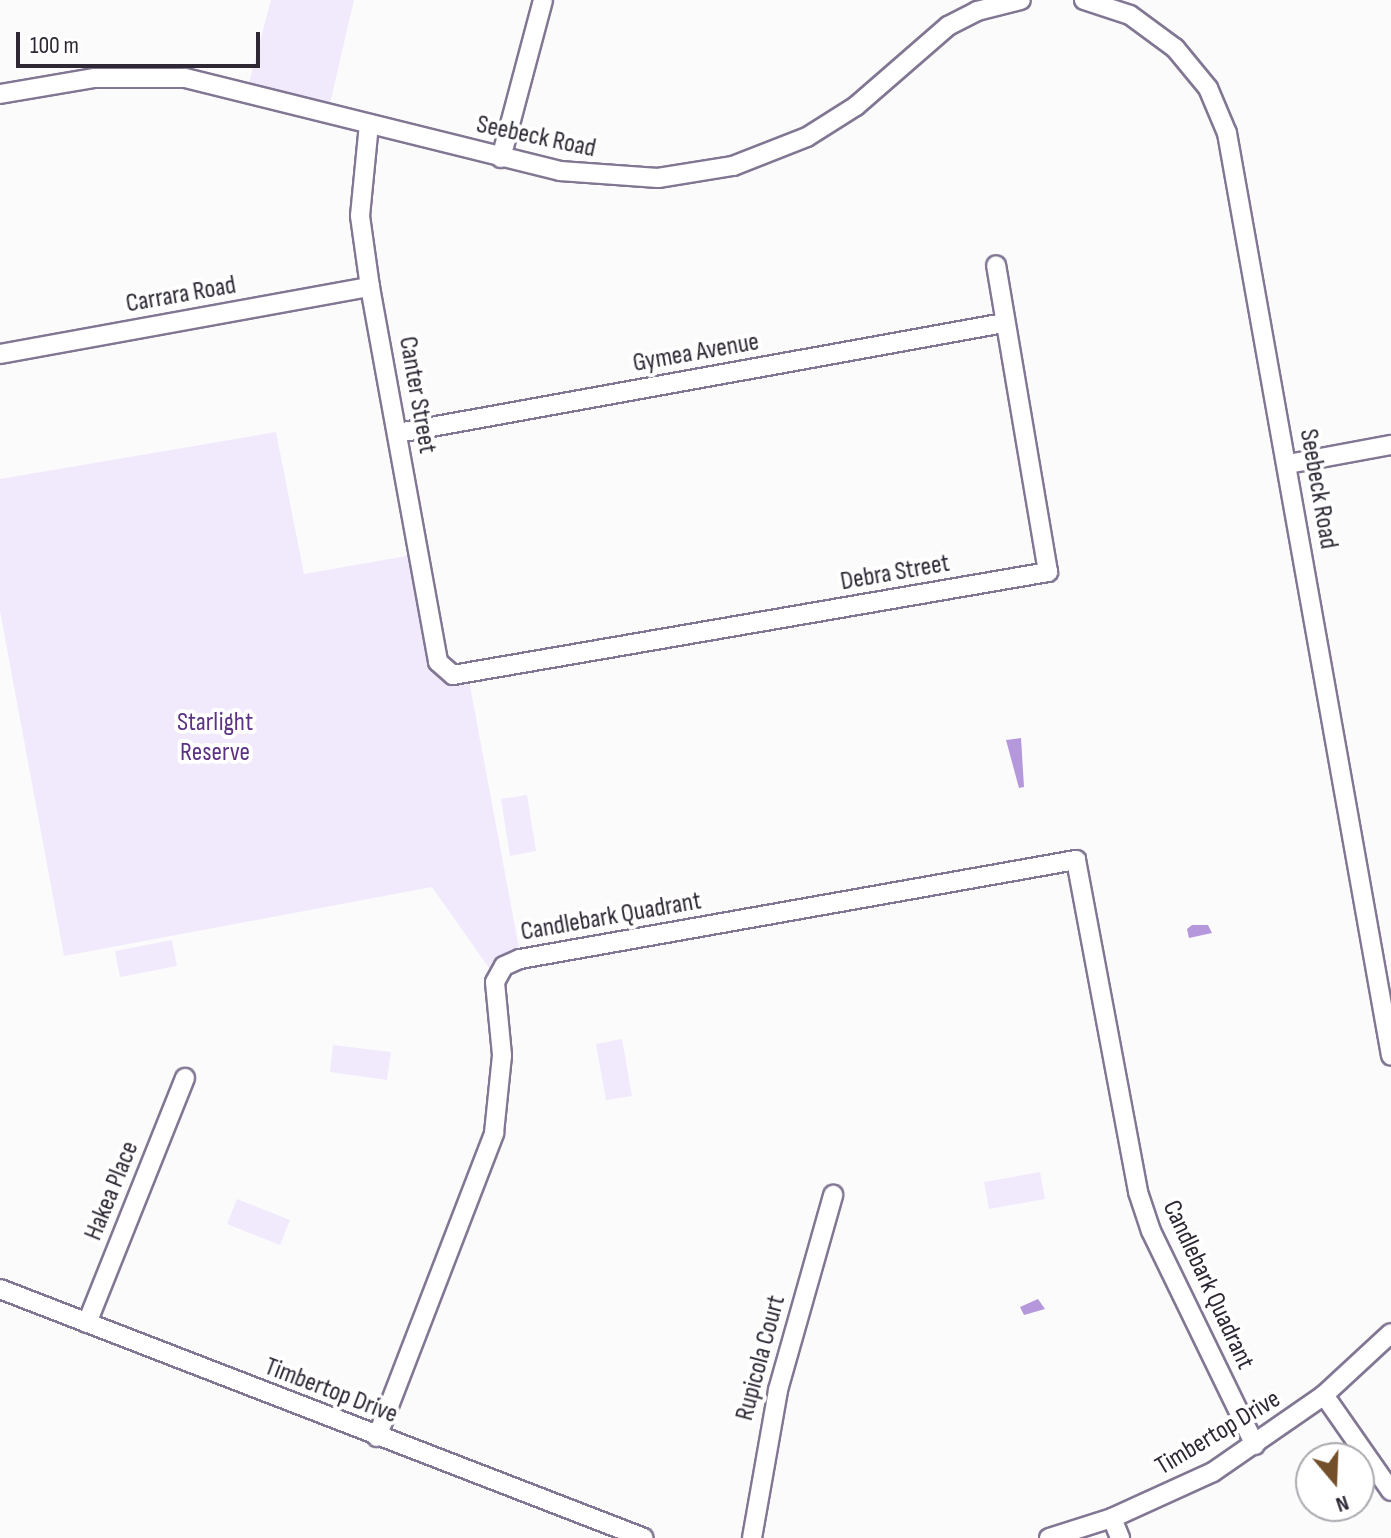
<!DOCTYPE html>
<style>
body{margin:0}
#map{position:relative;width:1391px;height:1538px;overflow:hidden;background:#fbfbfb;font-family:"Sofia Sans Condensed",sans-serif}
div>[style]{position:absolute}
.green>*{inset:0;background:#f1eafd}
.water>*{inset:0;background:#b597dc}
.roads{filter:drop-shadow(2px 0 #827793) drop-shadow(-2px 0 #827793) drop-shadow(0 2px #827793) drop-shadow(0 -2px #827793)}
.minor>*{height:18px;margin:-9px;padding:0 9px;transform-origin:9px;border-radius:9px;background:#fff}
span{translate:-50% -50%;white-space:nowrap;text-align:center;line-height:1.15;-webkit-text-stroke:8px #fff;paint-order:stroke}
.street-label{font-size:26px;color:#2d2834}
.park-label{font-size:26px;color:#5b3284}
.north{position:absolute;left:1295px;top:1442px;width:80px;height:80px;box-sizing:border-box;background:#fff;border:2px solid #aba9ae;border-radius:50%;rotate:161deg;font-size:22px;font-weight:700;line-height:32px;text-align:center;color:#2d2834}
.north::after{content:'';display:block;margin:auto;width:28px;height:36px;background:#735029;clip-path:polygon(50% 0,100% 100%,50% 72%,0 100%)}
.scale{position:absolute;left:16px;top:32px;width:244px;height:36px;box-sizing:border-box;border:4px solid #2d2834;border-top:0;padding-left:10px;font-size:24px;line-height:28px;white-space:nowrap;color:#2d2834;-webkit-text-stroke:6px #fff;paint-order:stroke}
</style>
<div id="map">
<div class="green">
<div style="clip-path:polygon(271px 0,354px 0,328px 112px,247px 90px)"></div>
<div style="clip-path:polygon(276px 432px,304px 574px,418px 554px,438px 662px,468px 675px,521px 959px,496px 978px,432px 887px,64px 956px,0 611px,0 479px)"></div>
<div style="clip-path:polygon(527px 795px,536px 851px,510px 856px,501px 799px)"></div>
<div style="clip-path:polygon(172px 940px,177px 966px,120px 977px,115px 951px)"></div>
<div style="clip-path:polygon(622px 1039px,632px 1096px,606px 1100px,596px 1044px)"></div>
<div style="clip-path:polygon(333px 1045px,391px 1052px,387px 1080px,330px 1072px)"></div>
<div style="clip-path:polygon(1040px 1172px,1045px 1199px,989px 1209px,984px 1182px)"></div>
<div style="clip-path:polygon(237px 1199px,290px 1220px,280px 1245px,227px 1224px)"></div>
</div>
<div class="water">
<div style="clip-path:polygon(1021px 738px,1024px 787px,1019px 788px,1006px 740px)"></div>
<div style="clip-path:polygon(1192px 925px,1208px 925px,1212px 933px,1189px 938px,1187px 929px)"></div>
<div style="clip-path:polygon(1038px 1299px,1045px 1309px,1024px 1315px,1020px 1307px)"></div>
</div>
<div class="roads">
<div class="minor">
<div style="left:1084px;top:0;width:48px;rotate:18.1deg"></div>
<div style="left:1130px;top:15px;width:56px;rotate:36.3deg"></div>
<div style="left:1175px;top:48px;width:52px;rotate:50.5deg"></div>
<div style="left:1208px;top:88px;width:49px;rotate:67.1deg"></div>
<div style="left:1227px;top:133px;width:937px;rotate:79.92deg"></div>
<div style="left:0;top:94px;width:96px;rotate:-9.6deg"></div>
<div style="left:95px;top:78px;width:90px"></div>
<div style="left:185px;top:78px;width:386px;rotate:13.9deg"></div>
<div style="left:560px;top:171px;width:98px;rotate:4.1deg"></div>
<div style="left:658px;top:178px;width:76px;rotate:-9.1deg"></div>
<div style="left:733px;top:166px;width:79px;rotate:-21.4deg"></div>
<div style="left:807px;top:137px;width:58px;rotate:-32.3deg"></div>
<div style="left:856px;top:106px;width:122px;rotate:-41deg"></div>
<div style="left:948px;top:26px;width:33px;rotate:-27deg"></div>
<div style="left:977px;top:11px;width:45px;rotate:-14deg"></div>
<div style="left:369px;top:124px;width:92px;rotate:95.6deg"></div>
<div style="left:360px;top:216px;width:72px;rotate:82deg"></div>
<div style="left:370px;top:287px;width:381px;rotate:79.7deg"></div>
<div style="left:438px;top:662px;width:20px;rotate:41deg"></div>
<div style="left:453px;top:675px;width:604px;rotate:-9.82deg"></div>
<div style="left:1048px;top:572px;width:311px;rotate:-99.6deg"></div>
<div style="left:501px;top:158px;width:163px;rotate:-75.1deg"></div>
<div style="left:0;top:354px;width:376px;rotate:-10.3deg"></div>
<div style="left:398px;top:433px;width:616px;rotate:-10.29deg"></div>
<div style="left:1288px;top:464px;width:105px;rotate:-10.5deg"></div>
<div style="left:0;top:1289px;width:690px;rotate:21.14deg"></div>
<div style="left:87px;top:1323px;width:264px;rotate:-68.2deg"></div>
<div style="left:1324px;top:1395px;width:117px;rotate:55.1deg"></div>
<div style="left:377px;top:1437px;width:326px;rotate:-68.9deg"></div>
<div style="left:494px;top:1133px;width:78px;rotate:-84.1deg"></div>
<div style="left:502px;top:1055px;width:73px;rotate:-95.5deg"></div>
<div style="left:495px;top:982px;width:18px;rotate:-61deg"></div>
<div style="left:504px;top:966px;width:17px;rotate:-24deg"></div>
<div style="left:520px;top:959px;width:565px;rotate:-10.1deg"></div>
<div style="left:1076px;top:860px;width:338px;rotate:79.4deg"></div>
<div style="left:1138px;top:1192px;width:41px;rotate:71.6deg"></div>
<div style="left:1151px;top:1231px;width:238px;rotate:64.1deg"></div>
<div style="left:1112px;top:1518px;width:22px;rotate:68deg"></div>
<div style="left:752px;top:1538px;width:150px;rotate:-80deg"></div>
<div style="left:778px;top:1390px;width:203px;rotate:-74.2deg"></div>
<div style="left:1049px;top:1538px;width:66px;rotate:-17.6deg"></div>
<div style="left:1112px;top:1518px;width:111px;rotate:-24.5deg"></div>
<div style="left:1213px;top:1472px;width:135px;rotate:-34.7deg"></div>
<div style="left:1324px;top:1395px;width:91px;rotate:-42.8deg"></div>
</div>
</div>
<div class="street-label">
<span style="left:536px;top:137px;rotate:12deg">Seebeck Road</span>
<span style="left:181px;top:295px;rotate:-10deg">Carrara Road</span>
<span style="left:696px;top:353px;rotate:-10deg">Gymea Avenue</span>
<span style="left:417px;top:395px;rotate:80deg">Canter Street</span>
<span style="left:1318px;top:489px;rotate:80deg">Seebeck Road</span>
<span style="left:895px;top:573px;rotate:-10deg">Debra Street</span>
<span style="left:611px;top:917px;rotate:-10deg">Candlebark Quadrant</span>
<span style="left:112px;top:1191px;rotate:-68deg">Hakea Place</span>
<span style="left:1208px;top:1285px;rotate:65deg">Candlebark Quadrant</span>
<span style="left:761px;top:1358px;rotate:-75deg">Rupicola Court</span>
<span style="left:331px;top:1391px;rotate:21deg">Timbertop Drive</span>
<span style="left:1218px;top:1433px;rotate:-31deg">Timbertop Drive</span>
</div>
<div class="park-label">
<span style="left:215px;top:738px">Starlight<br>Reserve</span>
</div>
<div class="north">N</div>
<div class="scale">100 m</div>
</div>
